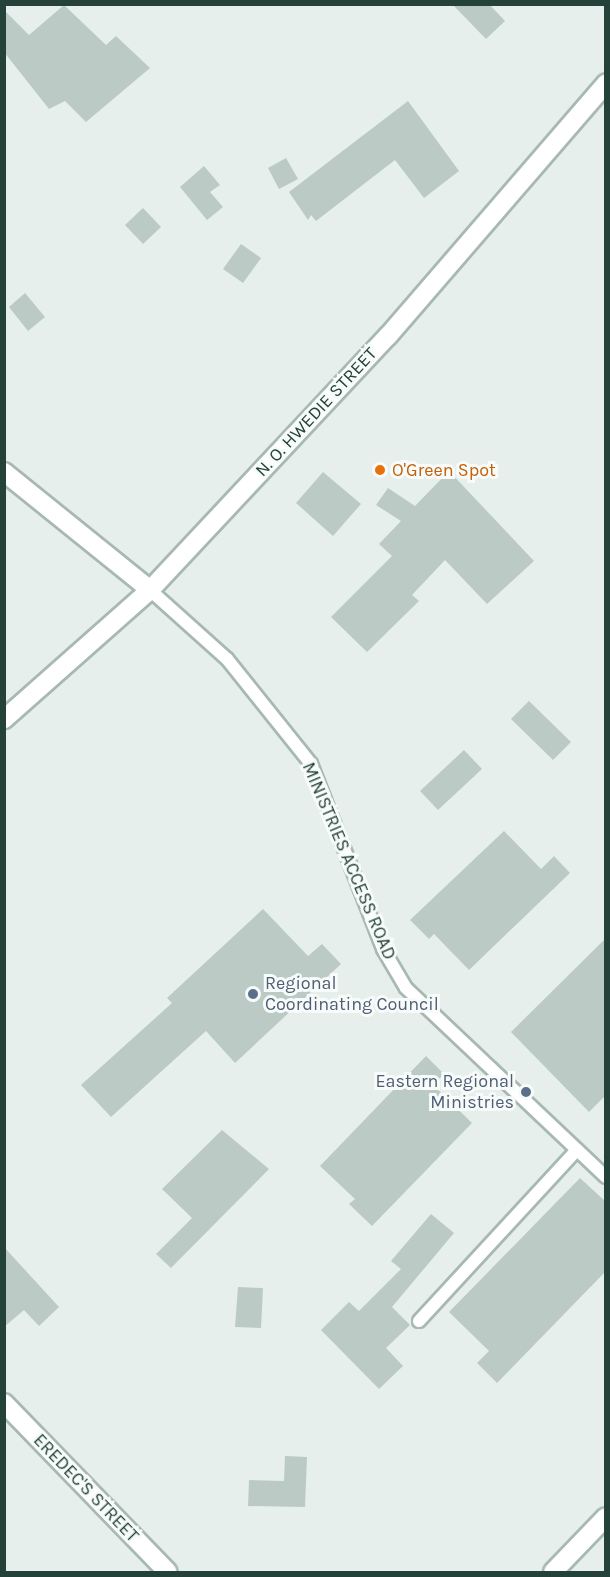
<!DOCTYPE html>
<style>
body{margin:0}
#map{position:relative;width:610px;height:1577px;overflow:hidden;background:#e6efeb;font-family:Karla,sans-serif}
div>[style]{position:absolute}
.building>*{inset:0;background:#bbcac4}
.roads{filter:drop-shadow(2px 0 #a8b8b2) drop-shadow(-2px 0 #a8b8b2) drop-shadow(0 2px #a8b8b2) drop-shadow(0 -2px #a8b8b2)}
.service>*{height:12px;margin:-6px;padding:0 6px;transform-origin:6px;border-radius:6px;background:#fff}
.minor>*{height:18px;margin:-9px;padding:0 9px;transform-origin:9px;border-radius:9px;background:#fff}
.tertiary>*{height:18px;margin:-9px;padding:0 9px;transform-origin:9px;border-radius:9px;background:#fff}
.dots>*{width:16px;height:16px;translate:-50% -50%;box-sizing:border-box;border:3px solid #f7fbf9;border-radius:50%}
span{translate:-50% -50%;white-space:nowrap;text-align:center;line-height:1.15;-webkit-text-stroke:6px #f7fbf9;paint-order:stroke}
.street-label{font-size:18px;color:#24423a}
.food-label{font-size:18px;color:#c56008}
.left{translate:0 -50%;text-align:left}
.service-label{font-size:18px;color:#4e5e75}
.right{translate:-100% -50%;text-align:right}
.frame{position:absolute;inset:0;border:6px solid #24423a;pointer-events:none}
</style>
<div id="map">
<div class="building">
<div style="clip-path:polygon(452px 4px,489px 4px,505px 21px,486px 39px)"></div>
<div style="clip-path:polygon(64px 5px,106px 45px,116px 36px,150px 68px,86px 122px,65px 101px,49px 109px,4px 52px,4px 10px,29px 35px)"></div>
<div style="clip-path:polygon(408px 101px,459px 171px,424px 198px,395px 160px,316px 221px,311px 215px,308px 220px,289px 192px)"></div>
<div style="clip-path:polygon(286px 158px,298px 179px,279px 189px,268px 168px)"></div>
<div style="clip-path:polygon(204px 166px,220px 185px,210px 192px,223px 207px,207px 220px,180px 187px)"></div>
<div style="clip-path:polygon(143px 208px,161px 227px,143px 244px,125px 225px)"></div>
<div style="clip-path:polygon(241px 244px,261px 258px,243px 283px,223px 269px)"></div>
<div style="clip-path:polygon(25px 293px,45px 317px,28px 331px,9px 307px)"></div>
<div style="clip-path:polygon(449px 471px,534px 561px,487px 604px,445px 560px,412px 595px,419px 601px,367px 652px,331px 617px,392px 556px,379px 544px,401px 521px,376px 505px,388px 488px,415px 506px)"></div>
<div style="clip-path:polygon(323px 472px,361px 504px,333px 536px,296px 503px)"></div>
<div style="clip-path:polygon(529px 701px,571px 742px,553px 760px,511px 719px)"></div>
<div style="clip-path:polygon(464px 750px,482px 769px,438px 810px,420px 791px)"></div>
<div style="clip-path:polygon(504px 831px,541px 869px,554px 856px,570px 873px,469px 970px,434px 934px,429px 939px,410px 920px)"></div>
<div style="clip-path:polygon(263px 909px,308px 956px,322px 944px,341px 964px,235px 1063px,206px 1031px,111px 1117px,81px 1085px,172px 1003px,167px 998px)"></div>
<div style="clip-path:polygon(606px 938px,606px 1095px,589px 1112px,511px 1032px)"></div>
<div style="clip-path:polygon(426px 1056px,444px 1074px,433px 1085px,472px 1123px,372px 1226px,349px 1204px,355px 1199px,320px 1166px)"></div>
<div style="clip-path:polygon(222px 1130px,269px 1169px,171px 1268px,156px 1254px,192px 1218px,162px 1189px)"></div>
<div style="clip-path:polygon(580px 1178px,606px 1202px,606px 1271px,497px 1383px,477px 1363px,489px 1351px,449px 1312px)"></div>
<div style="clip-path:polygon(431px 1214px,454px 1233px,392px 1307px,410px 1325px,386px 1348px,403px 1366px,379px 1389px,321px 1330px,349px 1302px,359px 1311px,401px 1269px,391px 1261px)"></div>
<div style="clip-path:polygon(4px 1247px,59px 1307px,39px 1326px,24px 1310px,4px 1327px)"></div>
<div style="clip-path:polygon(238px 1287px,263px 1288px,261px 1328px,235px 1327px)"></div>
<div style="clip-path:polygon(285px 1456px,307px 1457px,305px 1507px,248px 1506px,249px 1480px,284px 1481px)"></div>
</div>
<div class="roads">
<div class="service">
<div style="left:150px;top:590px;width:103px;rotate:41.9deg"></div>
<div style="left:227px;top:659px;width:134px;rotate:51.3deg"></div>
<div style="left:311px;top:764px;width:199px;rotate:68.7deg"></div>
<div style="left:383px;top:949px;width:45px;rotate:59.5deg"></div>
<div style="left:406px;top:988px;width:275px;rotate:43.4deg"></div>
<div style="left:419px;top:1321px;width:233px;rotate:-47.3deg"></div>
</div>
<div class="minor">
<div style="left:4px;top:472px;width:188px;rotate:38.9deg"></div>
<div style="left:150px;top:590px;width:195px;rotate:138.5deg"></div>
<div style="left:4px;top:1403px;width:235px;rotate:45.9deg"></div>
<div style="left:553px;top:1572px;width:76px;rotate:-46.1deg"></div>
</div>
<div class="tertiary">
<div style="left:150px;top:590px;width:348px;rotate:-46.9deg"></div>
<div style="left:388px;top:336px;width:334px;rotate:-49.2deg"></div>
</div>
</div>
<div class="dots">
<div style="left:380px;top:470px;background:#e8710a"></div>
<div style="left:253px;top:994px;background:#5c6f8a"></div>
<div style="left:526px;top:1092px;background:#5c6f8a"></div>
</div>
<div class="street-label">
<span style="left:316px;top:412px;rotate:-47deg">N. O. HWEDIE STREET</span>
<span style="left:349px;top:861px;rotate:67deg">MINISTRIES ACCESS ROAD</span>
<span style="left:86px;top:1488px;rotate:46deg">EREDEC'S STREET</span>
</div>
<div class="food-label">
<span class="left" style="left:392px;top:470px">O'Green Spot</span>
</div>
<div class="service-label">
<span class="left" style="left:265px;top:994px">Regional<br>Coordinating Council</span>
<span class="right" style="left:514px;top:1092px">Eastern Regional<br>Ministries</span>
</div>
<div class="frame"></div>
</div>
